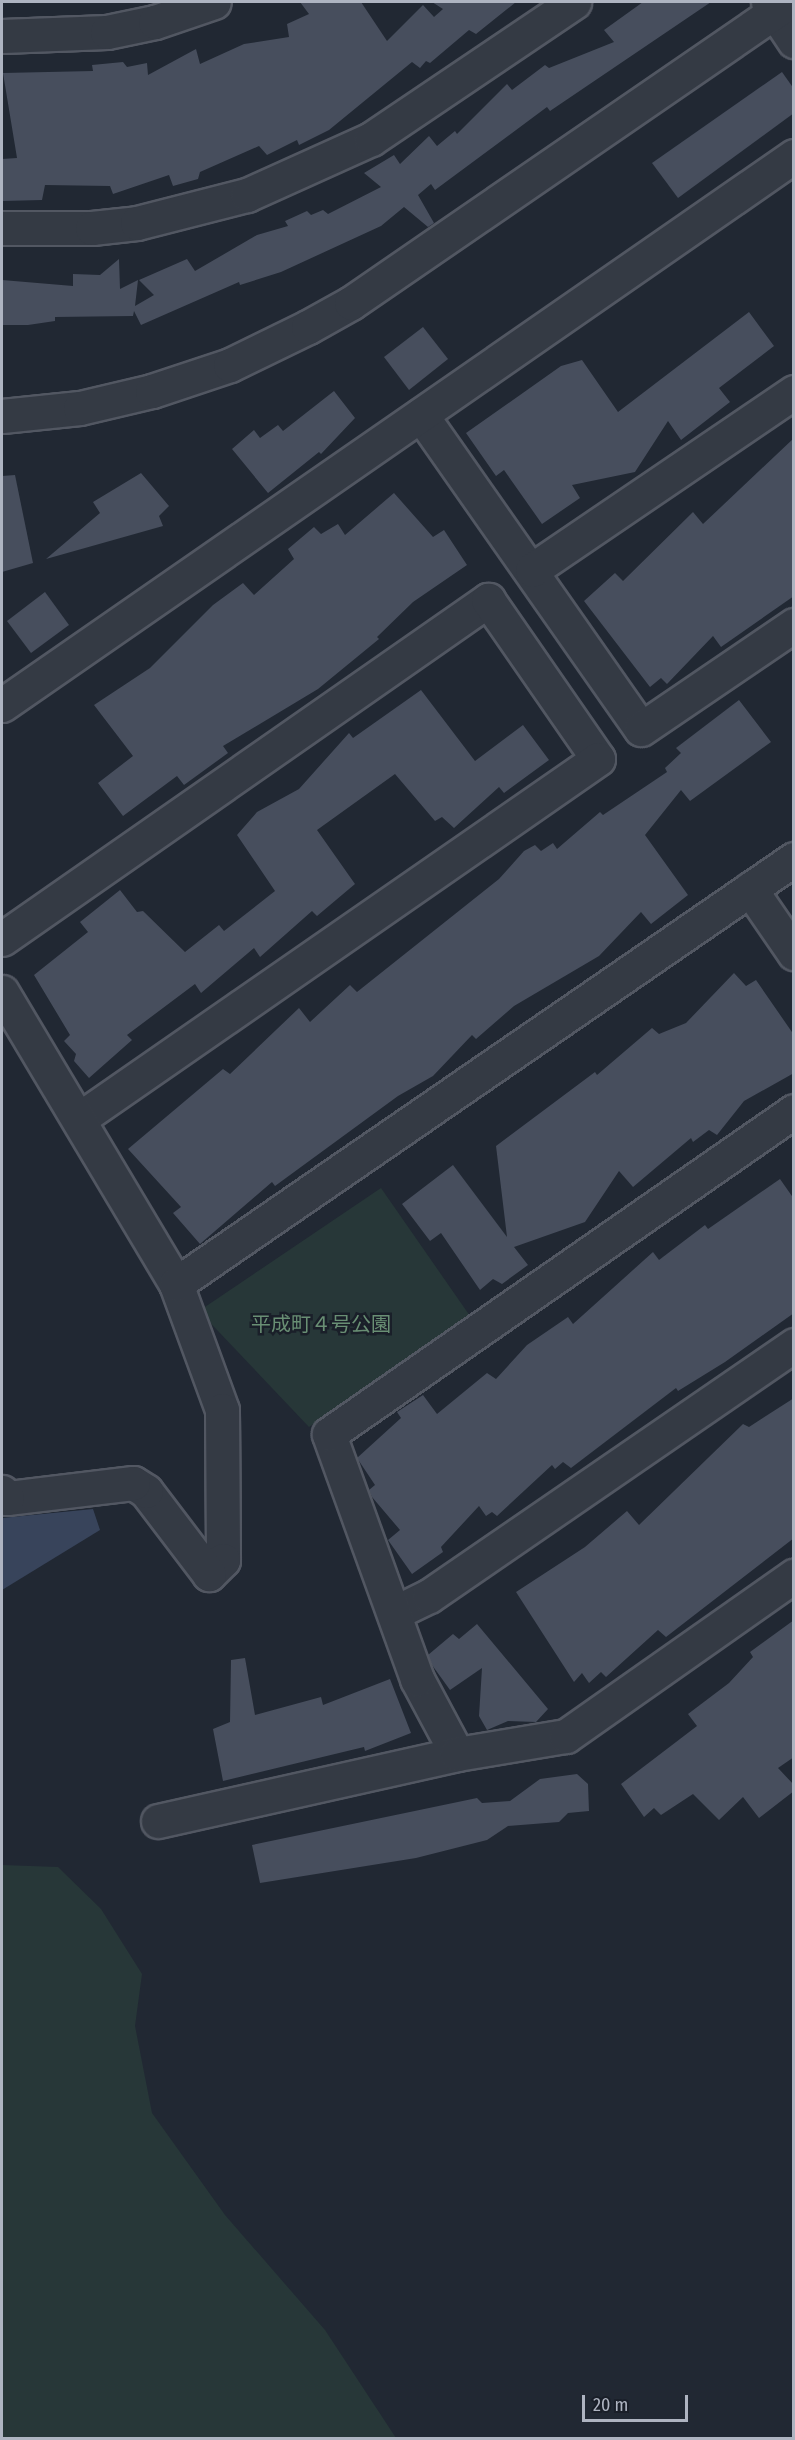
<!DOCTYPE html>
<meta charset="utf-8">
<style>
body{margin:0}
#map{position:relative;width:795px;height:2440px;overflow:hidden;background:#212833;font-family:"Fira Sans Condensed","Noto Sans JP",sans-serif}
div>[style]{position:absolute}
.green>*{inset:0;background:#273738}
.water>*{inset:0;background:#38445b}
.building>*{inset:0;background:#474e5d}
.roads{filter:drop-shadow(2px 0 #525762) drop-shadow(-2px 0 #525762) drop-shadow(0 2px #525762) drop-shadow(0 -2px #525762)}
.minor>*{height:33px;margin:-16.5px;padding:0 16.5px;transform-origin:16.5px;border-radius:16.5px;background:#343a44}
span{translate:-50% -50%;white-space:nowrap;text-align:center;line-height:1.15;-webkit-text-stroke:5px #1a1f29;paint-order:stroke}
.park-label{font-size:20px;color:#698f74}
.frame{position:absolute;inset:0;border:3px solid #aeb4c1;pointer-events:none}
.scale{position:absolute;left:582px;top:2395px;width:106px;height:27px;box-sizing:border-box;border:3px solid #aeb4c1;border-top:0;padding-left:8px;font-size:18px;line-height:21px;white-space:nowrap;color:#aeb4c1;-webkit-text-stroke:4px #1a1f29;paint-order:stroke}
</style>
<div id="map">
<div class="green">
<div style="clip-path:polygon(381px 1188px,470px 1316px,309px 1427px,199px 1311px)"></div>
<div style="clip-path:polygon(2px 1865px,58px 1867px,101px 1909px,142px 1974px,135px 2026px,152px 2113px,225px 2215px,325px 2330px,396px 2438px,2px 2438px)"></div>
</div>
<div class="water">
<div style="clip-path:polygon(93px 1509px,100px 1530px,2px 1590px,2px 1518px)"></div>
</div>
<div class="building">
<div style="clip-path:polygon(300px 2px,361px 2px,387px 41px,423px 5px,434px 17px,443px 9px,432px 2px,516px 2px,476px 34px,469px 30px,430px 63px,426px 61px,420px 68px,412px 62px,329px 130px,299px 145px,297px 140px,267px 155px,259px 146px,200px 172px,198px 179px,173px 186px,169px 175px,113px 194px,110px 186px,45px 185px,42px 200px,2px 201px,2px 159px,17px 158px,3px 73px,93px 71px,92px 65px,123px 62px,127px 67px,147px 63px,148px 75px,196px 49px,200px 64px,244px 44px,289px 37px,287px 24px,309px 14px)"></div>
<div style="clip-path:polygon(643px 2px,711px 2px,550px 111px,547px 107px,435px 190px,431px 184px,418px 195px,434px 223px,428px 227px,404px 207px,381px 226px,281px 272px,240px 285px,239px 282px,141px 325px,134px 311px,133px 316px,55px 317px,55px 321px,28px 325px,3px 325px,2px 280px,73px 286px,73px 274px,100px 275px,119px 259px,120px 289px,138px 280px,135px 306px,154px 295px,139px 280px,187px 259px,195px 271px,257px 235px,288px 226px,285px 221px,307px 211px,311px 215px,323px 210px,328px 214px,381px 187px,364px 173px,394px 155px,400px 164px,429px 136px,437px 146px,455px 131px,457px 134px,507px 84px,512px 90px,545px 65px,549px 68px,614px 42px,604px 30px)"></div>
<div style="clip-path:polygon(782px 72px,794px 89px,794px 113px,678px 198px,652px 163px)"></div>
<div style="clip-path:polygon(749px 312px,774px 346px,719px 388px,730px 402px,681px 440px,668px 421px,635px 472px,572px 485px,580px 498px,542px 524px,504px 470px,496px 476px,466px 433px,561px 366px,582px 360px,618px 412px)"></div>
<div style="clip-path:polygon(423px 327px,448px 359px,409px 390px,384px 357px)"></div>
<div style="clip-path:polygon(334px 391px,355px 418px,321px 454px,319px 452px,268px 493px,232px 449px,254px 430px,260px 438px,278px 425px,283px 431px)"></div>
<div style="clip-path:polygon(794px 438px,794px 596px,721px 647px,713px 636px,667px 684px,661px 678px,650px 687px,584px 601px,615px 573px,623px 581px,693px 512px,703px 524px)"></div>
<div style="clip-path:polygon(141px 473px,169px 506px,159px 516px,163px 526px,46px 559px,100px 513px,93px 502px)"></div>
<div style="clip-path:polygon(15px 475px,33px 563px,2px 572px,2px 476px)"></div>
<div style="clip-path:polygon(394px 493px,433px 537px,444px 530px,467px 565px,413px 602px,377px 637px,379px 639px,318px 689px,223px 746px,228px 753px,184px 785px,177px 776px,123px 816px,98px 783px,133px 756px,94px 705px,150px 668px,213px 605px,243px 583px,254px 595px,294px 559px,288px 549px,314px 527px,321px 534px,338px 524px,345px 535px)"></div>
<div style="clip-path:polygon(45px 592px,69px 625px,31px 653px,7px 621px)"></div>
<div style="clip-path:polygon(421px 690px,475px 761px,523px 725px,549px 760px,504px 793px,499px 787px,454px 828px,442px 817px,435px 821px,395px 774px,317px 830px,355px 884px,317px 916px,312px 911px,260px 957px,254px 948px,201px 993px,195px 984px,127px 1035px,132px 1040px,89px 1078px,74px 1061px,76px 1054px,64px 1041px,70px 1035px,34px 975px,88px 932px,80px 922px,120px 890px,137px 912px,143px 911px,185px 952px,219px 925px,224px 931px,275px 891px,237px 835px,257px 812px,299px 789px,349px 733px,353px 738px)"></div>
<div style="clip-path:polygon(739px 700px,771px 742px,690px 801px,681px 790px,645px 835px,688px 895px,651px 924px,641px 912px,599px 956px,514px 1006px,476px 1039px,472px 1035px,433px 1076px,398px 1096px,275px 1186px,272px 1182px,200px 1244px,173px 1213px,181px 1207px,128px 1149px,223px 1069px,230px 1074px,299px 1008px,310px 1022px,350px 985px,357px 992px,499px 879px,524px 851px,535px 845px,541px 851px,553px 843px,557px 849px,600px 812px,603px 815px,667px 772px,665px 768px,681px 753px,676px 748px)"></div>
<div style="clip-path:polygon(734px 973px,746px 986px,756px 980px,794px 1035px,794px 1073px,744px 1101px,717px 1135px,709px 1130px,693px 1142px,691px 1138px,633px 1187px,619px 1171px,585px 1222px,514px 1247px,528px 1265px,502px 1284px,493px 1279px,480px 1290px,441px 1233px,430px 1241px,402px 1204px,453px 1165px,507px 1237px,496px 1146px,595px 1072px,597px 1075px,652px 1028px,659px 1034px,686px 1023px)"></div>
<div style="clip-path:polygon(780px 1179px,794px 1199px,794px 1313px,725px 1362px,678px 1391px,676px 1388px,571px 1468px,563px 1462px,555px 1469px,552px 1465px,497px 1516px,492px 1512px,486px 1516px,479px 1506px,441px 1547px,443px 1552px,412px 1574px,388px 1540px,400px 1530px,372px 1497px,369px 1490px,375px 1485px,357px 1458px,401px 1418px,397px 1412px,423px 1395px,437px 1414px,487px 1373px,496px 1379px,527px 1345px,568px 1317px,573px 1324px,653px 1252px,659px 1260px,705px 1225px,708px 1229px)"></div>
<div style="clip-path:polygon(794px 1398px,794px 1538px,666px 1637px,658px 1630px,606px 1677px,601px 1672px,589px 1683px,582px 1673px,574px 1682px,516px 1592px,585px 1547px,627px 1511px,639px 1525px,743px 1424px,749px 1427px)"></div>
<div style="clip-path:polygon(794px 1620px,794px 1757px,778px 1768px,794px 1785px,794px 1791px,759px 1818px,743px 1797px,719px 1820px,693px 1794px,661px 1815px,654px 1808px,644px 1817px,621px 1784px,697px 1726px,688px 1714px,729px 1683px,753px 1657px,750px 1652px)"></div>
<div style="clip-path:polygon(477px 1624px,548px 1709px,536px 1722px,508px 1721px,487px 1730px,479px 1716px,482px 1668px,450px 1690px,432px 1665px,428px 1655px,453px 1634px,459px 1639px)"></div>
<div style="clip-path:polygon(245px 1658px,255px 1715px,321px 1697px,323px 1705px,390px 1679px,411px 1733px,365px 1751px,364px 1747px,223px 1781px,213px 1729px,230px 1722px,231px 1660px)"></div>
<div style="clip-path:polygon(577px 1774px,588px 1784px,589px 1811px,568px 1813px,559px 1822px,508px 1826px,487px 1840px,416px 1858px,260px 1883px,252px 1845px,477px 1798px,482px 1803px,510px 1801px,540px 1779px)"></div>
</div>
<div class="roads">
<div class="minor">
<div style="left:768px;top:2px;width:47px;rotate:56.3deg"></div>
<div style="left:2px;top:36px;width:105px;rotate:-2.2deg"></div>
<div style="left:107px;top:32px;width:49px;rotate:-11.8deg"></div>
<div style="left:155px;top:22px;width:62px;rotate:-18.7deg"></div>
<div style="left:2px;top:228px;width:90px"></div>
<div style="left:92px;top:228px;width:45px;rotate:-6.3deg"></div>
<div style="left:137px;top:223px;width:114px;rotate:-14.3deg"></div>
<div style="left:247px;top:195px;width:136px;rotate:-24.3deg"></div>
<div style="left:371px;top:139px;width:245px;rotate:-34deg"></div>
<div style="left:421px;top:415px;width:383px;rotate:55deg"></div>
<div style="left:641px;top:729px;width:185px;rotate:-34.2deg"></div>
<div style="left:2px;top:416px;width:78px;rotate:-5.9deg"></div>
<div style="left:80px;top:408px;width:74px;rotate:-13.3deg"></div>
<div style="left:152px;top:391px;width:82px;rotate:-18.4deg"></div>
<div style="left:230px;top:365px;width:87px;rotate:-26deg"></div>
<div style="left:308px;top:327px;width:49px;rotate:-29.2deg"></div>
<div style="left:351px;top:303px;width:531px;rotate:-34.5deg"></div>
<div style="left:532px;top:570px;width:317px;rotate:-34.2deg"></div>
<div style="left:2px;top:705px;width:964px;rotate:-34.73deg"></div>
<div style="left:750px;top:889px;width:78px;rotate:55.5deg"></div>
<div style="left:2px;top:939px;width:593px;rotate:-34.9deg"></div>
<div style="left:488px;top:600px;width:193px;rotate:55.3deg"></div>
<div style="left:598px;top:759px;width:632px;rotate:145.25deg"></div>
<div style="left:2px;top:992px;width:340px;rotate:59.2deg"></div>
<div style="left:176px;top:1284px;width:134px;rotate:69.9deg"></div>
<div style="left:222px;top:1410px;width:150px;rotate:89.6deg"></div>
<div style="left:223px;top:1560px;width:20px;rotate:135deg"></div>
<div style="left:209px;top:1574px;width:104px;rotate:-127.2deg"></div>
<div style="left:146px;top:1491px;width:15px;rotate:-148deg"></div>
<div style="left:133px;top:1483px;width:127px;rotate:173.2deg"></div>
<div style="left:7px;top:1498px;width:8px;rotate:-130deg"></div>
<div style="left:176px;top:1284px;width:750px;rotate:-34.52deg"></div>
<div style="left:394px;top:1613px;width:39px;rotate:-26deg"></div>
<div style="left:429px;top:1596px;width:443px;rotate:-34.5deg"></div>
<div style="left:457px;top:1754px;width:85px;rotate:-118.1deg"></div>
<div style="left:417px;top:1679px;width:260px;rotate:-109.8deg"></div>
<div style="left:329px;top:1434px;width:566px;rotate:-34.78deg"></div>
<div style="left:158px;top:1821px;width:306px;rotate:-12.6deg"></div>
<div style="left:457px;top:1754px;width:110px;rotate:-9.4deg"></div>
<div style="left:566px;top:1736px;width:279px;rotate:-35.1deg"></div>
</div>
</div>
<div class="park-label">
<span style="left:321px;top:1324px">平成町４号公園</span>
</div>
<div class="frame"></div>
<div class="scale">20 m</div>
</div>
